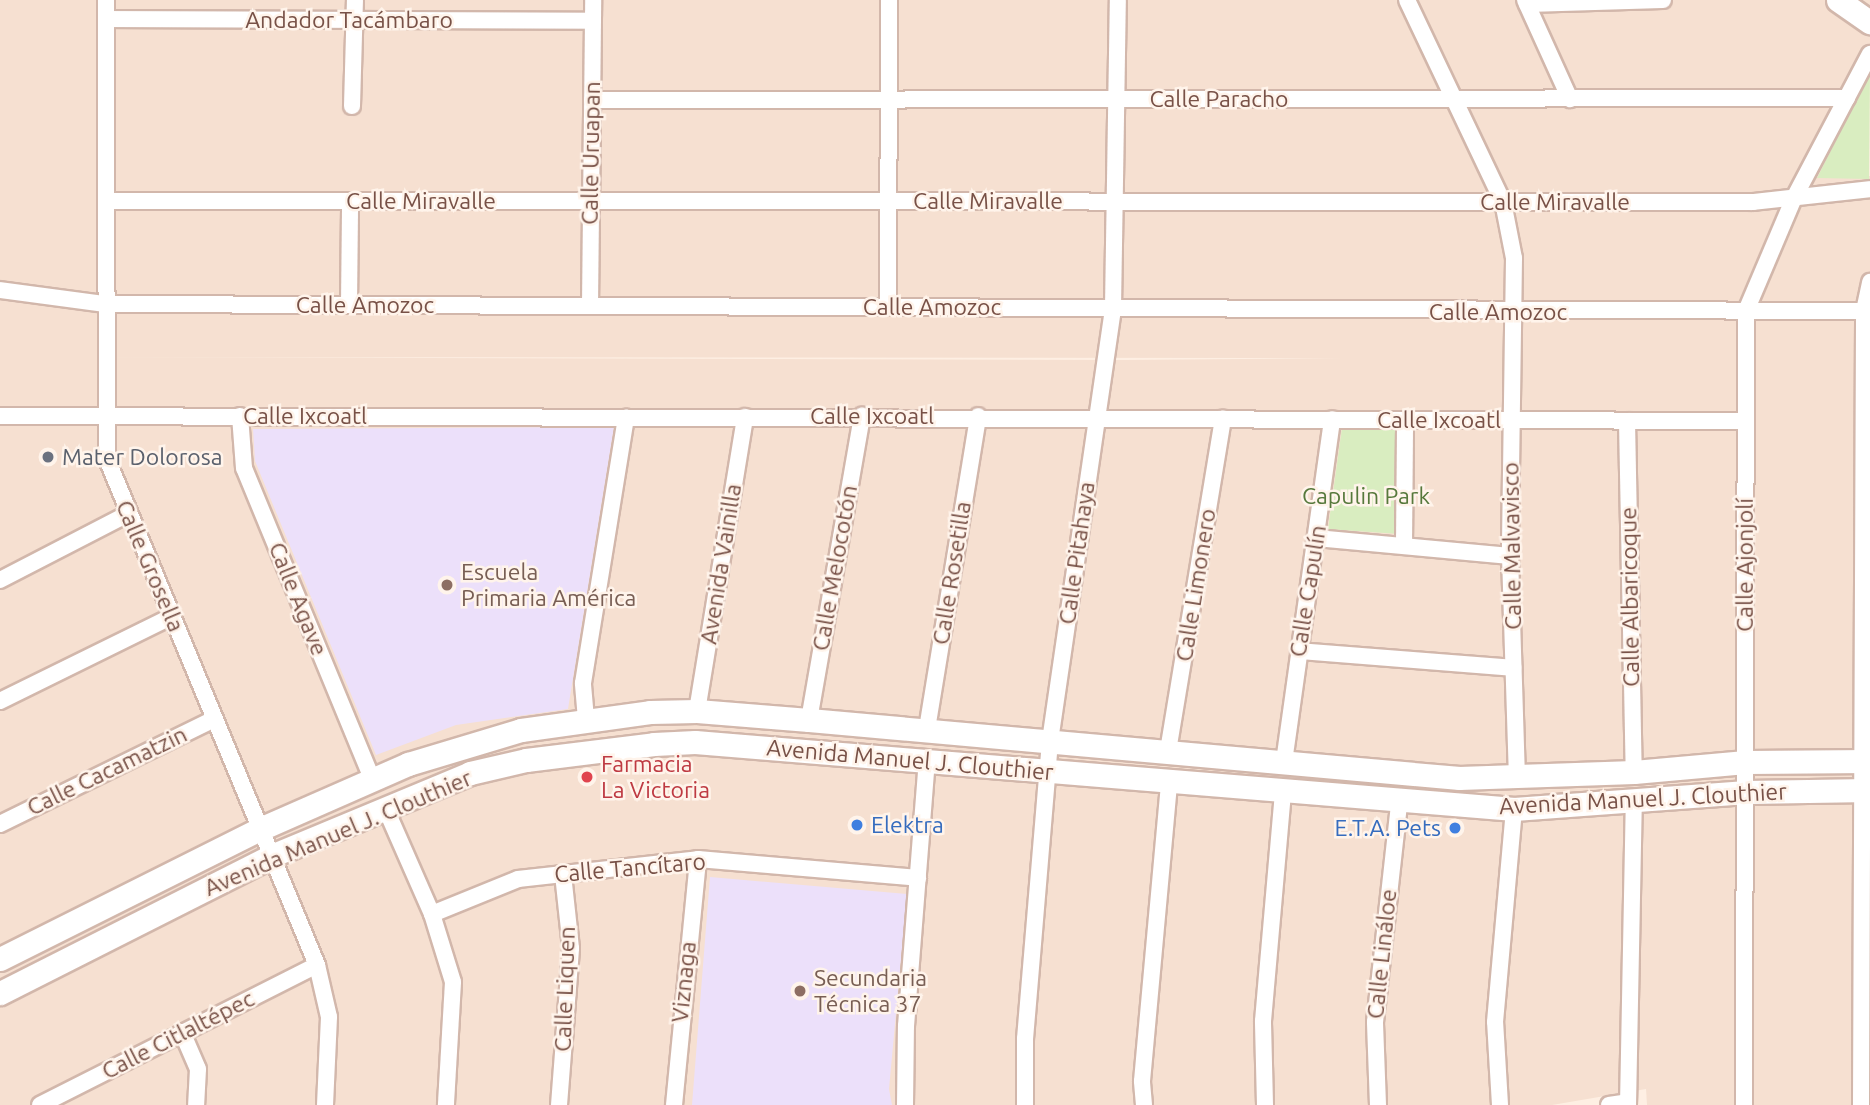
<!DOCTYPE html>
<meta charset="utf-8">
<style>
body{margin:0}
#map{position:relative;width:1870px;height:1105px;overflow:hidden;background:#feefe3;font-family:Ubuntu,sans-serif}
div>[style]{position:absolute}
.residential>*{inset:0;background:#f6e0d1}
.education>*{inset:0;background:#ece0fa}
.green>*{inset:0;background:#d9edc0}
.roads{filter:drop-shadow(2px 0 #d2b7ab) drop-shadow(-2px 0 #d2b7ab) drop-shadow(0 2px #d2b7ab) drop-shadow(0 -2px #d2b7ab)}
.minor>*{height:16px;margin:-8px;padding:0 8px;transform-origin:8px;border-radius:8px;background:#fff}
.secondary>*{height:23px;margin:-11.5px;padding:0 11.5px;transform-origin:11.5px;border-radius:11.5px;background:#fff}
.dots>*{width:19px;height:19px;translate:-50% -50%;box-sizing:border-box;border:4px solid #fff4eb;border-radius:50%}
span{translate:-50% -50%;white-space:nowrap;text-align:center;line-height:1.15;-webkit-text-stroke:5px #fff4eb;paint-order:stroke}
.street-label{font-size:23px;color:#785147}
.worship-label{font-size:23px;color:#5b616d}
.left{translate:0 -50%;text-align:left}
.park-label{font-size:23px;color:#57793c}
.education-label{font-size:23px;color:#785e54}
.health-label{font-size:23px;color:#be3a42}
.shop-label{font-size:23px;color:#366cbe}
.right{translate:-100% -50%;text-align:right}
</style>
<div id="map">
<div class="residential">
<div style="clip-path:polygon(evenodd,0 0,1870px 0,1870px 72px,1817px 177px,1870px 176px,1870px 1105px,1647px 1105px,1646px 1089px,1552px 1105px,0 1105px,0 0,84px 357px,85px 357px,1343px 358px,1126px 360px,84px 357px)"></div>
</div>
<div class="education">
<div style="clip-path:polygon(614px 427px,568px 709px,456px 725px,376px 755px,255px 461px,253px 429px)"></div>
<div style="clip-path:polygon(710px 877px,907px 894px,889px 1089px,892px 1105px,692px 1105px)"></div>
</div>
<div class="green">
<div style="clip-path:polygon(1870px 72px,1869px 179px,1817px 178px)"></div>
<div style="clip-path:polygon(1342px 428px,1400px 430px,1399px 534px,1328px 529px)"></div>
</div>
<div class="roads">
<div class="minor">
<div style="left:106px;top:0;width:459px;rotate:89.9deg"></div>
<div style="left:107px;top:459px;width:548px;rotate:67.46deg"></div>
<div style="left:317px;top:965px;width:53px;rotate:77deg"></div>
<div style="left:329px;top:1017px;width:88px;rotate:92.6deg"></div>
<div style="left:1407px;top:0;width:224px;rotate:64.6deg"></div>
<div style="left:1503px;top:202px;width:57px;rotate:78.9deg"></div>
<div style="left:1514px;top:258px;width:298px;rotate:90.8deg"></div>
<div style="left:1510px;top:556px;width:223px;rotate:88.2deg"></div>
<div style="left:1525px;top:0;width:109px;rotate:65.6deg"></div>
<div style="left:1527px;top:4px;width:136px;rotate:-1.7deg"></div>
<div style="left:106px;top:19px;width:487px;rotate:0.2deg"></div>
<div style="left:592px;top:100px;width:1255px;rotate:-0.09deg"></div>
<div style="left:352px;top:106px;width:106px;rotate:-88.4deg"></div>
<div style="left:106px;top:201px;width:1647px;rotate:0.03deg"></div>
<div style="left:1753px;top:202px;width:118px;rotate:-6.3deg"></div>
<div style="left:0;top:290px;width:106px;rotate:7.6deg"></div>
<div style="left:105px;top:304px;width:1759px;rotate:0.23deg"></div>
<div style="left:349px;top:305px;width:104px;rotate:-89.4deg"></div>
<div style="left:590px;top:306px;width:306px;rotate:-89.4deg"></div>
<div style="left:888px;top:307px;width:307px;rotate:-89.8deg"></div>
<div style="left:0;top:416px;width:1743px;rotate:0.16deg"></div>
<div style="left:240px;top:416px;width:52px;rotate:85.6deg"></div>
<div style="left:244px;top:468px;width:335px;rotate:67.6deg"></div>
<div style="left:1627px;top:421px;width:351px;rotate:88.9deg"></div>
<div style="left:1316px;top:538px;width:195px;rotate:5.3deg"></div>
<div style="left:1404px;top:544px;width:124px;rotate:-89.5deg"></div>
<div style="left:0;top:580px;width:144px;rotate:-27.3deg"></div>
<div style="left:1299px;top:651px;width:215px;rotate:4.5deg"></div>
<div style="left:0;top:701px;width:191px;rotate:-26.2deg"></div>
<div style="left:697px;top:711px;width:298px;rotate:-80.7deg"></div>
<div style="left:586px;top:719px;width:36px;rotate:-95deg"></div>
<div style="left:583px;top:683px;width:269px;rotate:-80.8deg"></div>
<div style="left:809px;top:720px;width:309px;rotate:-80.1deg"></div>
<div style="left:927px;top:729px;width:317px;rotate:-80.7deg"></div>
<div style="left:1168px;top:751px;width:337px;rotate:-80.6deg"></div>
<div style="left:1284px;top:762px;width:346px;rotate:-82deg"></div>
<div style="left:385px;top:807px;width:117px;rotate:66.3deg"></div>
<div style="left:432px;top:914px;width:71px;rotate:72.8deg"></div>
<div style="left:453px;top:982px;width:123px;rotate:93.3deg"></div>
<div style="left:0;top:824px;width:238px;rotate:-26.1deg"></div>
<div style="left:432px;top:914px;width:93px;rotate:-22.1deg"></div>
<div style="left:518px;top:879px;width:181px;rotate:-6.3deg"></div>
<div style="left:698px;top:859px;width:221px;rotate:4.9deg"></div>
<div style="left:182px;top:1032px;width:40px;rotate:66.6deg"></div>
<div style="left:198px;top:1069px;width:36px;rotate:93deg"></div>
<div style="left:40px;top:1105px;width:310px;rotate:-26.8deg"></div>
<div style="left:559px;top:1105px;width:157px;rotate:-85.6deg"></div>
<div style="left:571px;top:948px;width:74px;rotate:-96.2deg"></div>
<div style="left:674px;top:1105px;width:247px;rotate:-84.4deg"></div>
<div style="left:905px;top:1105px;width:79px;rotate:-89.3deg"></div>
<div style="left:906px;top:1026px;width:266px;rotate:-85.5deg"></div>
<div style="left:1025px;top:1105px;width:66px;rotate:-90deg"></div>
<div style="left:1025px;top:1039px;width:299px;rotate:-85.2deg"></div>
<div style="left:1050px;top:741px;width:438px;rotate:-81.7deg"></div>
<div style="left:1113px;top:308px;width:308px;rotate:-89.1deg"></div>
<div style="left:1144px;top:1105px;width:24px;rotate:-95deg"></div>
<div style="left:1142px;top:1081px;width:300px;rotate:-84.8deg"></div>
<div style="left:1265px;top:1105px;width:84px;rotate:-91.4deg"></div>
<div style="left:1263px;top:1021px;width:229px;rotate:-85deg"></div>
<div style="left:1378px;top:1105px;width:83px;rotate:-92.1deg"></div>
<div style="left:1375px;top:1022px;width:220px;rotate:-83.7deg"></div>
<div style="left:1500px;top:1105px;width:83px;rotate:-93.4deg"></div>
<div style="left:1495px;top:1022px;width:214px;rotate:-84.9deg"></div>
<div style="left:1609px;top:1105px;width:19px;rotate:-9deg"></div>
<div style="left:1628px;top:1105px;width:302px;rotate:-88.9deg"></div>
<div style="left:1744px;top:1105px;width:794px;rotate:-89.86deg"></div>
<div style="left:1746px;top:311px;width:123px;rotate:-67deg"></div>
<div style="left:1794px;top:198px;width:163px;rotate:-62.2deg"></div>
<div style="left:1861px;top:1105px;width:794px;rotate:-89.78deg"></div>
<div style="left:1864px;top:311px;width:30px;rotate:-78deg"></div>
</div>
<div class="secondary">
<div style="left:1838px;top:0;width:39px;rotate:35deg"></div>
<div style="left:0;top:959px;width:291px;rotate:-26.6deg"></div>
<div style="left:260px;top:829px;width:162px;rotate:-23.7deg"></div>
<div style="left:408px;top:764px;width:118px;rotate:-16.7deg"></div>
<div style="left:521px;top:730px;width:130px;rotate:-7.9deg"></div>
<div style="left:650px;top:712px;width:47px;rotate:-1.2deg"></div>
<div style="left:697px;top:711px;width:112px;rotate:4.6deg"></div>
<div style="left:809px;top:720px;width:653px;rotate:5.1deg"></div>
<div style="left:1459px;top:778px;width:175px;rotate:-2deg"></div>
<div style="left:1634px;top:772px;width:112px;rotate:-5.1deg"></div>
<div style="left:1746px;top:762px;width:124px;rotate:-0.5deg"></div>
<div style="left:0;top:993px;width:304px;rotate:-26.8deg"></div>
<div style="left:271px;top:856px;width:216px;rotate:-22.6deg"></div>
<div style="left:470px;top:773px;width:57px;rotate:-13.1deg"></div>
<div style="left:526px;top:760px;width:129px;rotate:-7.1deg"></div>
<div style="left:654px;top:744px;width:41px;rotate:-2.8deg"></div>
<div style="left:695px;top:742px;width:822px;rotate:4.68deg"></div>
<div style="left:1514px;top:809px;width:233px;rotate:-4.2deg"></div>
<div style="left:1746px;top:792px;width:124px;rotate:-0.9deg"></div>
</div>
</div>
<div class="dots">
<div style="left:48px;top:457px;background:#6b7280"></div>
<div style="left:447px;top:585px;background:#8d6e63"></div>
<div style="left:587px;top:777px;background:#e0444e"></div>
<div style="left:857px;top:825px;background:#3f7fe0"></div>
<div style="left:1455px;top:828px;background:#3f7fe0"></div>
<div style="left:800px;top:991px;background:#8d6e63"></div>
</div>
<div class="street-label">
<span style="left:349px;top:20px">Andador Tacámbaro</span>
<span style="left:1219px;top:99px">Calle Paracho</span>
<span style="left:591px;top:153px;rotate:-89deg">Calle Uruapan</span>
<span style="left:421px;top:201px">Calle Miravalle</span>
<span style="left:988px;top:201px">Calle Miravalle</span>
<span style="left:1555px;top:202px">Calle Miravalle</span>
<span style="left:365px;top:305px">Calle Amozoc</span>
<span style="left:932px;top:307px">Calle Amozoc</span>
<span style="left:1498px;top:312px">Calle Amozoc</span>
<span style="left:305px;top:416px">Calle Ixcoatl</span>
<span style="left:872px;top:416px">Calle Ixcoatl</span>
<span style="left:1439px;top:420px">Calle Ixcoatl</span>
<span style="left:1512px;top:546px;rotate:-91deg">Calle Malvavisco</span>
<span style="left:1077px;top:553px;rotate:-82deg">Calle Pitahaya</span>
<span style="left:721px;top:564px;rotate:-81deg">Avenida Vainilla</span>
<span style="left:1745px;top:565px;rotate:-90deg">Calle Ajonjolí</span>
<span style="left:150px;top:566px;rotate:67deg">Calle Grosella</span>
<span style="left:835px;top:568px;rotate:-80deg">Calle Melocotón</span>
<span style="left:952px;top:573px;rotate:-81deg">Calle Rosetilla</span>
<span style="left:1196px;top:585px;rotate:-81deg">Calle Limonero</span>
<span style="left:1308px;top:591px;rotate:-81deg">Calle Capulín</span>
<span style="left:1630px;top:597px;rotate:-91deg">Calle Albaricoque</span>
<span style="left:298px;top:599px;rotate:68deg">Calle Agave</span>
<span style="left:910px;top:760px;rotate:5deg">Avenida Manuel J. Clouthier</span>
<span style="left:107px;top:771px;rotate:-26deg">Calle Cacamatzin</span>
<span style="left:1643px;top:799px;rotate:-3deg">Avenida Manuel J. Clouthier</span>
<span style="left:338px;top:833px;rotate:-23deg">Avenida Manuel J. Clouthier</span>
<span style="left:630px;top:868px;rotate:-5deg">Calle Tancítaro</span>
<span style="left:1382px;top:954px;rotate:-84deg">Calle Lináloe</span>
<span style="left:684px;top:982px;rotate:-84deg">Viznaga</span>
<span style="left:565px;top:989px;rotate:-88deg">Calle Liquen</span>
<span style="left:178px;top:1035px;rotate:-27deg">Calle Citlaltépec</span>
</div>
<div class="worship-label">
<span class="left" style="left:62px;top:457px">Mater Dolorosa</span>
</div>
<div class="park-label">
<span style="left:1366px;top:496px">Capulin Park</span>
</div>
<div class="education-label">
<span class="left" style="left:461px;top:585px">Escuela<br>Primaria América</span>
<span class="left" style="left:814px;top:991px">Secundaria<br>Técnica 37</span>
</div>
<div class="health-label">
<span class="left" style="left:601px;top:777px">Farmacia<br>La Victoria</span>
</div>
<div class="shop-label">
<span class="left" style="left:871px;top:825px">Elektra</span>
<span class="right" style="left:1441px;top:828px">E.T.A. Pets</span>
</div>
</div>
